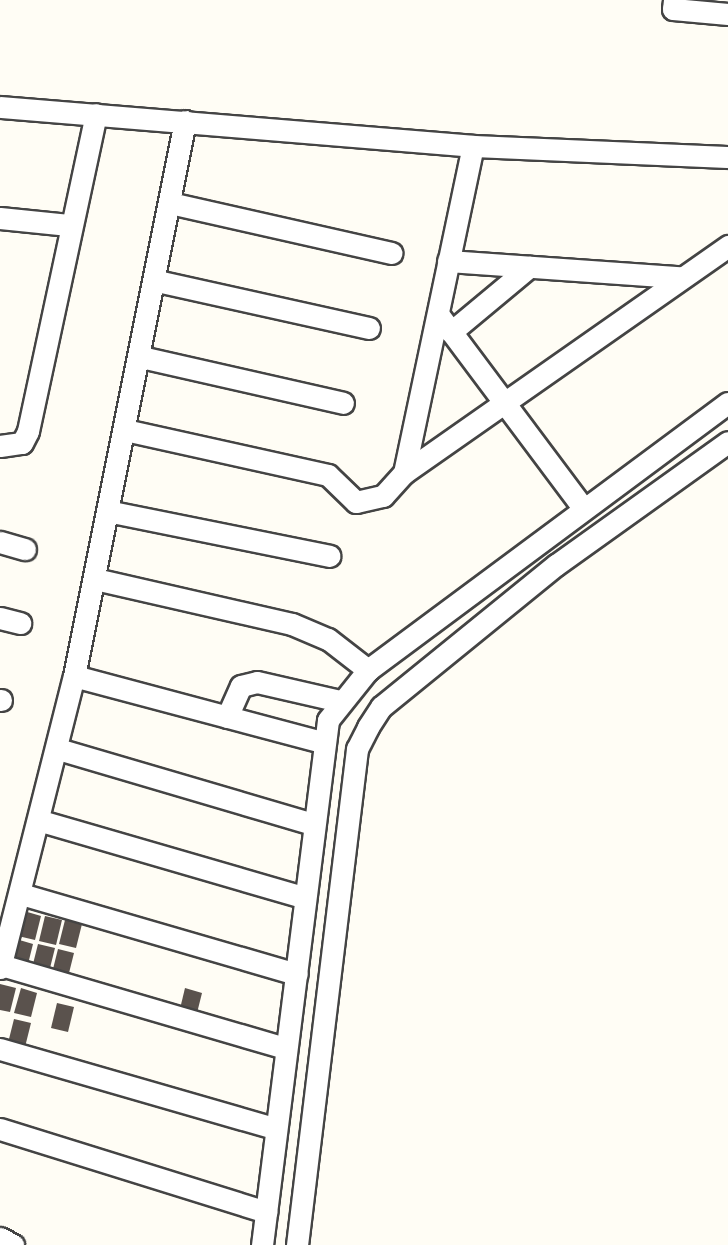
<!DOCTYPE html>
<style>
body{margin:0}
#map{position:relative;width:728px;height:1245px;overflow:hidden;background:#fffdf5;font-family:"Roboto Serif",serif}
div>[style]{position:absolute}
.building>*{inset:0;background:#5a524d}
.roads{filter:drop-shadow(2px 0 #444) drop-shadow(-2px 0 #444) drop-shadow(0 2px #444) drop-shadow(0 -2px #444)}
.minor>*{height:21px;margin:-10.5px;padding:0 10.5px;transform-origin:10.5px;border-radius:10.5px;background:#fff}
span{translate:-50% -50%;white-space:nowrap;text-align:center;line-height:1.15;-webkit-text-stroke:7px #fff;paint-order:stroke}
</style>
<div id="map">
<div class="building">
<div style="clip-path:polygon(24px 911px,41px 916px,35px 940px,18px 936px)"></div>
<div style="clip-path:polygon(45px 916px,62px 920px,56px 945px,39px 941px)"></div>
<div style="clip-path:polygon(65px 920px,82px 924px,76px 948px,59px 944px)"></div>
<div style="clip-path:polygon(16px 939px,33px 944px,27px 968px,10px 964px)"></div>
<div style="clip-path:polygon(38px 944px,55px 948px,49px 972px,32px 968px)"></div>
<div style="clip-path:polygon(58px 949px,74px 953px,68px 977px,52px 973px)"></div>
<div style="clip-path:polygon(0 984px,16px 988px,10px 1012px,0 1010px)"></div>
<div style="clip-path:polygon(21px 988px,37px 993px,31px 1017px,14px 1013px)"></div>
<div style="clip-path:polygon(185px 988px,202px 993px,196px 1017px,179px 1013px)"></div>
<div style="clip-path:polygon(57px 1003px,74px 1007px,68px 1032px,51px 1028px)"></div>
<div style="clip-path:polygon(14px 1019px,31px 1023px,25px 1047px,8px 1043px)"></div>
</div>
<div class="roads">
<div class="minor">
<div style="left:674px;top:0;width:9px;rotate:96deg"></div>
<div style="left:673px;top:9px;width:55px;rotate:5.2deg"></div>
<div style="left:0;top:107px;width:475px;rotate:4.7deg"></div>
<div style="left:473px;top:146px;width:255px;rotate:2.5deg"></div>
<div style="left:170px;top:203px;width:227px;rotate:12.7deg"></div>
<div style="left:0;top:218px;width:69px;rotate:5.8deg"></div>
<div style="left:448px;top:261px;width:232px;rotate:4deg"></div>
<div style="left:157px;top:281px;width:217px;rotate:12.5deg"></div>
<div style="left:438px;top:314px;width:242px;rotate:53.2deg"></div>
<div style="left:451px;top:332px;width:102px;rotate:-39.8deg"></div>
<div style="left:141px;top:357px;width:207px;rotate:12.8deg"></div>
<div style="left:125px;top:430px;width:208px;rotate:12.5deg"></div>
<div style="left:328px;top:475px;width:39px;rotate:44deg"></div>
<div style="left:356px;top:502px;width:28px;rotate:-13deg"></div>
<div style="left:383px;top:496px;width:31px;rotate:-48deg"></div>
<div style="left:404px;top:473px;width:334px;rotate:-78.1deg"></div>
<div style="left:0;top:446px;width:22px;rotate:-8deg"></div>
<div style="left:22px;top:443px;width:13px;rotate:-63deg"></div>
<div style="left:28px;top:431px;width:324px;rotate:-77.9deg"></div>
<div style="left:404px;top:473px;width:396px;rotate:-35deg"></div>
<div style="left:107px;top:511px;width:227px;rotate:11.4deg"></div>
<div style="left:0;top:542px;width:26px;rotate:16deg"></div>
<div style="left:95px;top:579px;width:202px;rotate:12.9deg"></div>
<div style="left:292px;top:624px;width:39px;rotate:23deg"></div>
<div style="left:328px;top:639px;width:51px;rotate:37.8deg"></div>
<div style="left:0;top:618px;width:21px;rotate:14deg"></div>
<div style="left:74px;top:676px;width:257px;rotate:14.9deg"></div>
<div style="left:0;top:700px;width:1px"></div>
<div style="left:227px;top:717px;width:34px;rotate:-66deg"></div>
<div style="left:241px;top:686px;width:16px;rotate:-14deg"></div>
<div style="left:257px;top:682px;width:85px;rotate:12.9deg"></div>
<div style="left:58px;top:749px;width:266px;rotate:16.4deg"></div>
<div style="left:41px;top:821px;width:272px;rotate:16.2deg"></div>
<div style="left:21px;top:894px;width:287px;rotate:16.2deg"></div>
<div style="left:1px;top:965px;width:295px;rotate:16.3deg"></div>
<div style="left:0;top:968px;width:301px;rotate:-75.8deg"></div>
<div style="left:74px;top:676px;width:566px;rotate:-78.69deg"></div>
<div style="left:0;top:1049px;width:285px;rotate:16.1deg"></div>
<div style="left:0;top:1129px;width:279px;rotate:17.3deg"></div>
<div style="left:0;top:1238px;width:15px;rotate:28deg"></div>
<div style="left:262px;top:1245px;width:529px;rotate:-82.83deg"></div>
<div style="left:328px;top:720px;width:64px;rotate:-51.3deg"></div>
<div style="left:368px;top:670px;width:448px;rotate:-36.6deg"></div>
<div style="left:297px;top:1245px;width:500px;rotate:-83.1deg"></div>
<div style="left:357px;top:749px;width:25px;rotate:-63deg"></div>
<div style="left:368px;top:727px;width:24px;rotate:-57deg"></div>
<div style="left:381px;top:707px;width:225px;rotate:-39.1deg"></div>
<div style="left:556px;top:565px;width:211px;rotate:-35.6deg"></div>
</div>
</div>
</div>
